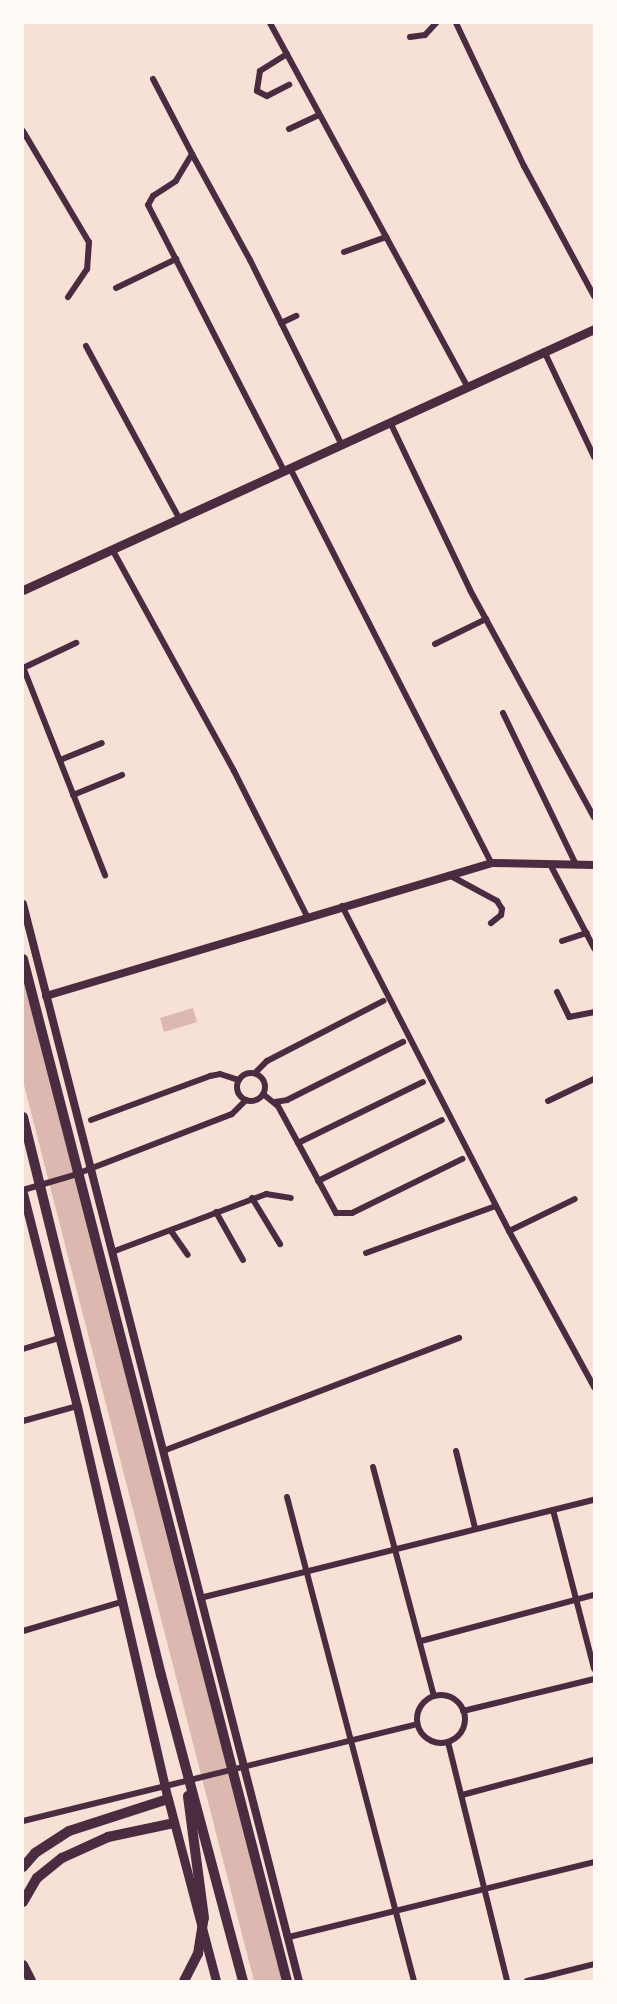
<!DOCTYPE html>
<style>
body{margin:0}
#map{position:relative;width:617px;height:2004px;overflow:hidden;background:#f7e1d7;font-family:Montserrat,sans-serif}
div>[style]{position:absolute}
.water>*{inset:0;background:#dcb8b0}
.minor>*{height:6px;margin:-3px;padding:0 3px;transform-origin:3px;border-radius:3px;background:#4a2c40}
.minor>.ring{margin:-3px;padding:0;box-sizing:content-box;background:none;border:6px solid #4a2c40;border-radius:50%}
.tertiary>*{height:8px;margin:-4px;padding:0 4px;transform-origin:4px;border-radius:4px;background:#4a2c40}
.secondary>*{height:9px;margin:-4.5px;padding:0 4.5px;transform-origin:4.5px;border-radius:4.5px;background:#4a2c40}
.motorway>*{height:10px;margin:-5px;padding:0 5px;transform-origin:5px;border-radius:5px;background:#4a2c40}
span{translate:-50% -50%;white-space:nowrap;text-align:center;line-height:1.15;-webkit-text-stroke:5px #fffaf5;paint-order:stroke}
.frame{position:absolute;inset:0;border:24px solid #fffaf5;pointer-events:none}
</style>
<div id="map">
<div class="water">
<div style="clip-path:polygon(23px 973px,282px 1981px,254px 1981px,23px 1081px)"></div>
<div style="clip-path:polygon(193px 1008px,197px 1022px,164px 1032px,160px 1018px)"></div>
</div>
<div class="minor">
<div style="left:270px;top:23px;width:414px;rotate:61.5deg"></div>
<div style="left:456px;top:23px;width:158px;rotate:64.6deg"></div>
<div style="left:524px;top:166px;width:148px;rotate:61.7deg"></div>
<div style="left:410px;top:37px;width:15px;rotate:-8deg"></div>
<div style="left:425px;top:35px;width:16px;rotate:-47deg"></div>
<div style="left:287px;top:54px;width:32px;rotate:148deg"></div>
<div style="left:260px;top:71px;width:20px;rotate:99deg"></div>
<div style="left:257px;top:91px;width:11px;rotate:27deg"></div>
<div style="left:267px;top:96px;width:25px;rotate:-27deg"></div>
<div style="left:153px;top:79px;width:85px;rotate:62.5deg"></div>
<div style="left:192px;top:154px;width:31px;rotate:121deg"></div>
<div style="left:176px;top:181px;width:27px;rotate:147deg"></div>
<div style="left:153px;top:196px;width:10px;rotate:119deg"></div>
<div style="left:148px;top:205px;width:299px;rotate:62.9deg"></div>
<div style="left:289px;top:129px;width:33px;rotate:-25deg"></div>
<div style="left:23px;top:131px;width:129px;rotate:59.3deg"></div>
<div style="left:89px;top:242px;width:27px;rotate:94deg"></div>
<div style="left:87px;top:269px;width:34px;rotate:124deg"></div>
<div style="left:192px;top:154px;width:121px;rotate:61.3deg"></div>
<div style="left:250px;top:260px;width:207px;rotate:63.6deg"></div>
<div style="left:344px;top:252px;width:45px;rotate:-19.7deg"></div>
<div style="left:116px;top:288px;width:67px;rotate:-25.8deg"></div>
<div style="left:281px;top:323px;width:17px;rotate:-25deg"></div>
<div style="left:86px;top:346px;width:196px;rotate:61.6deg"></div>
<div style="left:544px;top:351px;width:117px;rotate:64.7deg"></div>
<div style="left:390px;top:422px;width:186px;rotate:64.5deg"></div>
<div style="left:470px;top:590px;width:259px;rotate:61.4deg"></div>
<div style="left:290px;top:468px;width:443px;rotate:63deg"></div>
<div style="left:112px;top:549px;width:253px;rotate:61.2deg"></div>
<div style="left:234px;top:771px;width:162px;rotate:63.3deg"></div>
<div style="left:435px;top:644px;width:57px;rotate:-26.1deg"></div>
<div style="left:23px;top:667px;width:224px;rotate:68.5deg"></div>
<div style="left:23px;top:668px;width:59px;rotate:-25.3deg"></div>
<div style="left:503px;top:713px;width:169px;rotate:64.3deg"></div>
<div style="left:60px;top:760px;width:45px;rotate:-22deg"></div>
<div style="left:73px;top:795px;width:53px;rotate:-22.2deg"></div>
<div style="left:551px;top:866px;width:93px;rotate:62.3deg"></div>
<div style="left:449px;top:875px;width:55px;rotate:28.4deg"></div>
<div style="left:497px;top:901px;width:9px;rotate:58deg"></div>
<div style="left:502px;top:909px;width:6px;rotate:99deg"></div>
<div style="left:501px;top:915px;width:13px;rotate:141deg"></div>
<div style="left:342px;top:906px;width:365px;rotate:62.8deg"></div>
<div style="left:509px;top:1231px;width:178px;rotate:61.4deg"></div>
<div style="left:562px;top:941px;width:26px;rotate:-18deg"></div>
<div style="left:557px;top:992px;width:28px;rotate:64deg"></div>
<div style="left:569px;top:1017px;width:25px;rotate:-11deg"></div>
<div class="ring" style="left:237px;top:1073px;width:22px;height:22px"></div>
<div style="left:255px;top:1073px;width:17px;rotate:-45deg"></div>
<div style="left:267px;top:1061px;width:131px;rotate:-27.3deg"></div>
<div style="left:263px;top:1094px;width:19px;rotate:39deg"></div>
<div style="left:278px;top:1106px;width:122px;rotate:61.5deg"></div>
<div style="left:336px;top:1213px;width:16px"></div>
<div style="left:352px;top:1213px;width:123px;rotate:-26.1deg"></div>
<div style="left:548px;top:1101px;width:51px;rotate:-25.6deg"></div>
<div style="left:275px;top:1102px;width:12px;rotate:-9deg"></div>
<div style="left:287px;top:1100px;width:130px;rotate:-26.6deg"></div>
<div style="left:91px;top:1120px;width:127px;rotate:-20.3deg"></div>
<div style="left:210px;top:1076px;width:10px;rotate:-11deg"></div>
<div style="left:220px;top:1074px;width:20px;rotate:18deg"></div>
<div style="left:298px;top:1143px;width:139px;rotate:-26deg"></div>
<div style="left:318px;top:1181px;width:138px;rotate:-26.2deg"></div>
<div style="left:23px;top:1190px;width:53px;rotate:-16.4deg"></div>
<div style="left:74px;top:1175px;width:169px;rotate:-21.1deg"></div>
<div style="left:232px;top:1114px;width:20px;rotate:-45deg"></div>
<div style="left:252px;top:1198px;width:54px;rotate:58.7deg"></div>
<div style="left:216px;top:1212px;width:55px;rotate:60.6deg"></div>
<div style="left:171px;top:1231px;width:29px;rotate:55deg"></div>
<div style="left:509px;top:1231px;width:73px;rotate:-25.9deg"></div>
<div style="left:112px;top:1252px;width:165px;rotate:-20.6deg"></div>
<div style="left:266px;top:1194px;width:25px;rotate:9deg"></div>
<div style="left:366px;top:1253px;width:138px;rotate:-19.9deg"></div>
<div style="left:23px;top:1349px;width:39px;rotate:-17deg"></div>
<div style="left:23px;top:1421px;width:56px;rotate:-15.5deg"></div>
<div style="left:163px;top:1451px;width:317px;rotate:-20.9deg"></div>
<div style="left:456px;top:1451px;width:79px;rotate:76.1deg"></div>
<div style="left:373px;top:1467px;width:237px;rotate:75.1deg"></div>
<div style="left:287px;top:1497px;width:500px;rotate:75.3deg"></div>
<div style="left:553px;top:1510px;width:164px;rotate:75.5deg"></div>
<div style="left:200px;top:1598px;width:406px;rotate:-14deg"></div>
<div style="left:23px;top:1631px;width:102px;rotate:-16.5deg"></div>
<div style="left:421px;top:1641px;width:179px;rotate:-14.9deg"></div>
<div class="ring" style="left:417px;top:1695px;width:42px;height:42px"></div>
<div style="left:463px;top:1711px;width:135px;rotate:-13.7deg"></div>
<div style="left:448px;top:1742px;width:246px;rotate:76.1deg"></div>
<div style="left:462px;top:1795px;width:137px;rotate:-14.9deg"></div>
<div style="left:23px;top:1821px;width:406px;rotate:-13.8deg"></div>
<div style="left:289px;top:1937px;width:314px;rotate:-13.8deg"></div>
<div style="left:527px;top:1981px;width:69px;rotate:-14.2deg"></div>
</div>
<div class="tertiary">
<div style="left:23px;top:904px;width:1112px;rotate:75.63deg"></div>
<div style="left:46px;top:996px;width:464px;rotate:-16.6deg"></div>
<div style="left:491px;top:863px;width:103px;rotate:1.1deg"></div>
</div>
<div class="secondary">
<div style="left:23px;top:590px;width:628px;rotate:-24.56deg"></div>
<div style="left:23px;top:1193px;width:220px;rotate:75.8deg"></div>
<div style="left:77px;top:1406px;width:403px;rotate:77deg"></div>
<div style="left:168px;top:1799px;width:188px;rotate:75.2deg"></div>
</div>
<div class="motorway">
<div style="left:23px;top:959px;width:1056px;rotate:75.52deg"></div>
<div style="left:23px;top:1117px;width:575px;rotate:76.11deg"></div>
<div style="left:161px;top:1675px;width:317px;rotate:75deg"></div>
<div style="left:23px;top:1867px;width:18px;rotate:-49deg"></div>
<div style="left:35px;top:1853px;width:40px;rotate:-32.9deg"></div>
<div style="left:69px;top:1831px;width:104px;rotate:-17.9deg"></div>
<div style="left:23px;top:1902px;width:28px;rotate:-60deg"></div>
<div style="left:37px;top:1878px;width:32px;rotate:-39deg"></div>
<div style="left:62px;top:1858px;width:51px;rotate:-24.5deg"></div>
<div style="left:108px;top:1837px;width:67px;rotate:-12deg"></div>
<div style="left:23px;top:1965px;width:18px;rotate:63deg"></div>
<div style="left:184px;top:1981px;width:30px;rotate:-63deg"></div>
<div style="left:198px;top:1954px;width:36px;rotate:-81deg"></div>
<div style="left:204px;top:1918px;width:123px;rotate:-97.5deg"></div>
</div>
<div class="frame"></div>
</div>
